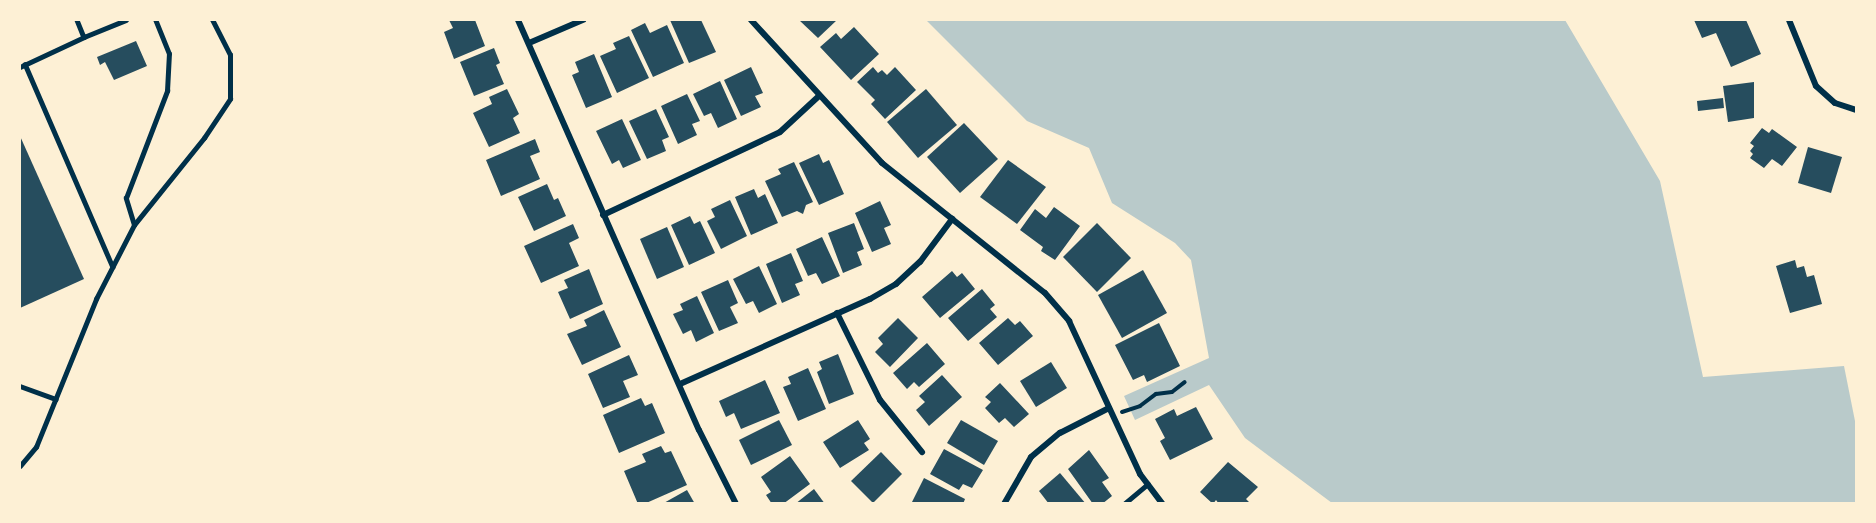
<!DOCTYPE html>
<style>
body{margin:0}
#map{position:relative;width:1876px;height:523px;overflow:hidden;background:#fdf0d5;font-family:"PT Sans Narrow",sans-serif}
div>[style]{position:absolute}
.green>*{inset:0;background:#b9caca}
.building>*{inset:0;background:#264d5e}
.path>*{height:4px;margin:-2px;padding:0 2px;transform-origin:2px;border-radius:2px;background:#003049}
.service>*{height:4.5px;margin:-2.25px;padding:0 2.25px;transform-origin:2.25px;border-radius:2.25px;background:#003049}
.minor>*{height:6px;margin:-3px;padding:0 3px;transform-origin:3px;border-radius:3px;background:#003049}
span{translate:-50% -50%;white-space:nowrap;text-align:center;line-height:1.15;-webkit-text-stroke:4.5px #fdf0d5;paint-order:stroke}
.frame{position:absolute;inset:0;border:21px solid #fdf0d5;pointer-events:none}
</style>
<div id="map">
<div class="green">
<div style="clip-path:polygon(926px 20px,1565px 20px,1660px 181px,1703px 377px,1844px 366px,1856px 426px,1856px 503px,1332px 503px,1245px 438px,1209px 385px,1135px 420px,1124px 396px,1209px 358px,1191px 260px,1175px 243px,1112px 203px,1089px 148px,1027px 121px)"></div>
</div>
<div class="building">
<div style="clip-path:polygon(449px 20px,475px 20px,485px 46px,454px 59px,444px 32px,453px 28px)"></div>
<div style="clip-path:polygon(670px 20px,701px 20px,716px 52px,689px 63px)"></div>
<div style="clip-path:polygon(799px 20px,837px 20px,818px 38px)"></div>
<div style="clip-path:polygon(1694px 20px,1746px 20px,1761px 54px,1731px 67px,1716px 33px,1702px 38px)"></div>
<div style="clip-path:polygon(645px 23px,650px 33px,667px 25px,684px 63px,653px 77px,631px 30px)"></div>
<div style="clip-path:polygon(854px 27px,879px 54px,851px 80px,820px 47px,836px 33px,841px 39px)"></div>
<div style="clip-path:polygon(629px 36px,649px 78px,617px 93px,600px 56px,616px 49px,613px 43px)"></div>
<div style="clip-path:polygon(136px 41px,147px 66px,114px 80px,105px 62px,100px 65px,97px 57px)"></div>
<div style="clip-path:polygon(494px 48px,500px 63px,496px 65px,504px 84px,474px 96px,460px 62px)"></div>
<div style="clip-path:polygon(594px 54px,612px 97px,586px 108px,572px 75px,579px 72px,575px 62px)"></div>
<div style="clip-path:polygon(751px 67px,763px 93px,755px 96px,761px 107px,741px 116px,724px 80px)"></div>
<div style="clip-path:polygon(873px 67px,878px 73px,882px 70px,887px 75px,895px 67px,916px 90px,885px 119px,871px 104px,875px 100px,857px 82px)"></div>
<div style="clip-path:polygon(720px 81px,737px 119px,718px 128px,711px 113px,704px 116px,693px 94px)"></div>
<div style="clip-path:polygon(1754px 82px,1754px 118px,1728px 122px,1723px 86px)"></div>
<div style="clip-path:polygon(507px 89px,519px 114px,513px 118px,520px 133px,489px 147px,473px 113px,492px 104px,489px 97px)"></div>
<div style="clip-path:polygon(926px 89px,957px 125px,918px 158px,887px 122px)"></div>
<div style="clip-path:polygon(687px 94px,700px 121px,692px 124px,697px 135px,678px 144px,661px 106px)"></div>
<div style="clip-path:polygon(1723px 98px,1724px 108px,1698px 111px,1697px 101px)"></div>
<div style="clip-path:polygon(656px 109px,669px 137px,662px 140px,666px 151px,647px 159px,629px 121px)"></div>
<div style="clip-path:polygon(622px 119px,641px 160px,623px 168px,619px 160px,612px 164px,596px 131px)"></div>
<div style="clip-path:polygon(964px 123px,998px 159px,960px 193px,927px 157px)"></div>
<div style="clip-path:polygon(1762px 128px,1769px 133px,1772px 129px,1797px 147px,1782px 166px,1772px 159px,1764px 168px,1750px 158px,1753px 154px,1750px 151px,1754px 146px,1750px 143px)"></div>
<div style="clip-path:polygon(20px 136px,84px 279px,20px 308px)"></div>
<div style="clip-path:polygon(535px 139px,540px 152px,530px 156px,540px 179px,501px 196px,486px 160px)"></div>
<div style="clip-path:polygon(1808px 147px,1842px 157px,1831px 193px,1798px 183px)"></div>
<div style="clip-path:polygon(819px 154px,823px 163px,829px 160px,844px 194px,819px 205px,799px 163px)"></div>
<div style="clip-path:polygon(1008px 160px,1046px 187px,1017px 224px,980px 197px)"></div>
<div style="clip-path:polygon(794px 162px,813px 202px,806px 205px,803px 214px,797px 211px,782px 217px,765px 181px,781px 174px,778px 169px)"></div>
<div style="clip-path:polygon(547px 184px,554px 200px,558px 198px,566px 216px,534px 231px,518px 197px)"></div>
<div style="clip-path:polygon(754px 189px,758px 198px,765px 194px,778px 223px,751px 235px,735px 197px)"></div>
<div style="clip-path:polygon(730px 200px,747px 236px,721px 249px,707px 221px,715px 217px,711px 209px)"></div>
<div style="clip-path:polygon(880px 201px,891px 225px,884px 228px,891px 244px,872px 252px,855px 213px)"></div>
<div style="clip-path:polygon(1054px 207px,1080px 226px,1055px 260px,1041px 251px,1043px 247px,1020px 230px,1035px 209px,1046px 218px)"></div>
<div style="clip-path:polygon(690px 216px,694px 224px,700px 221px,715px 253px,689px 265px,671px 225px)"></div>
<div style="clip-path:polygon(854px 223px,864px 249px,857px 252px,862px 265px,843px 273px,828px 233px)"></div>
<div style="clip-path:polygon(1097px 223px,1131px 258px,1097px 292px,1063px 257px)"></div>
<div style="clip-path:polygon(573px 224px,579px 238px,569px 243px,579px 266px,541px 283px,524px 246px)"></div>
<div style="clip-path:polygon(667px 227px,684px 267px,657px 279px,640px 239px)"></div>
<div style="clip-path:polygon(822px 237px,840px 276px,822px 284px,816px 273px,808px 276px,796px 249px)"></div>
<div style="clip-path:polygon(791px 253px,803px 281px,795px 284px,800px 295px,782px 303px,766px 264px)"></div>
<div style="clip-path:polygon(1795px 260px,1797px 268px,1804px 266px,1807px 277px,1814px 275px,1822px 304px,1790px 313px,1776px 266px)"></div>
<div style="clip-path:polygon(759px 266px,777px 304px,759px 313px,753px 301px,746px 304px,733px 279px)"></div>
<div style="clip-path:polygon(589px 269px,603px 304px,570px 319px,558px 292px,568px 288px,564px 280px)"></div>
<div style="clip-path:polygon(1143px 270px,1167px 313px,1122px 338px,1098px 295px)"></div>
<div style="clip-path:polygon(952px 271px,957px 277px,962px 273px,975px 289px,940px 318px,922px 297px)"></div>
<div style="clip-path:polygon(728px 280px,738px 303px,730px 307px,738px 323px,719px 331px,701px 292px)"></div>
<div style="clip-path:polygon(982px 289px,995px 305px,990px 309px,997px 317px,968px 341px,948px 318px)"></div>
<div style="clip-path:polygon(697px 296px,714px 333px,696px 342px,691px 330px,683px 334px,673px 314px,683px 310px,680px 304px)"></div>
<div style="clip-path:polygon(604px 310px,621px 347px,582px 365px,567px 334px,587px 326px,584px 320px)"></div>
<div style="clip-path:polygon(898px 318px,918px 338px,890px 367px,875px 352px,883px 344px,878px 338px)"></div>
<div style="clip-path:polygon(1008px 318px,1015px 325px,1020px 321px,1033px 336px,998px 365px,979px 343px)"></div>
<div style="clip-path:polygon(1159px 323px,1180px 366px,1147px 382px,1144px 375px,1133px 380px,1115px 345px)"></div>
<div style="clip-path:polygon(927px 343px,945px 364px,919px 387px,914px 382px,907px 389px,893px 373px)"></div>
<div style="clip-path:polygon(838px 354px,854px 394px,829px 404px,817px 372px,822px 369px,819px 362px)"></div>
<div style="clip-path:polygon(629px 355px,638px 375px,623px 381px,630px 397px,603px 408px,588px 374px)"></div>
<div style="clip-path:polygon(1051px 362px,1067px 388px,1036px 407px,1020px 381px)"></div>
<div style="clip-path:polygon(808px 368px,826px 409px,798px 421px,783px 387px,791px 384px,788px 377px)"></div>
<div style="clip-path:polygon(942px 375px,962px 397px,929px 426px,916px 410px,925px 402px,919px 396px)"></div>
<div style="clip-path:polygon(765px 380px,780px 413px,741px 429px,734px 413px,726px 417px,719px 401px)"></div>
<div style="clip-path:polygon(1000px 383px,1029px 414px,1014px 427px,1005px 418px,999px 423px,985px 408px,991px 402px,985px 397px)"></div>
<div style="clip-path:polygon(641px 398px,645px 406px,652px 403px,665px 433px,619px 453px,603px 415px)"></div>
<div style="clip-path:polygon(1196px 407px,1213px 439px,1170px 460px,1160px 441px,1165px 438px,1155px 419px,1174px 409px,1177px 416px)"></div>
<div style="clip-path:polygon(779px 420px,792px 445px,751px 465px,739px 440px)"></div>
<div style="clip-path:polygon(858px 420px,870px 439px,864px 443px,869px 450px,840px 468px,823px 442px)"></div>
<div style="clip-path:polygon(961px 420px,998px 441px,984px 465px,947px 443px)"></div>
<div style="clip-path:polygon(661px 446px,665px 453px,671px 451px,687px 485px,644px 504px,638px 504px,624px 471px,646px 462px,642px 454px)"></div>
<div style="clip-path:polygon(944px 449px,983px 470px,972px 488px,963px 484px,959px 490px,930px 474px)"></div>
<div style="clip-path:polygon(1089px 450px,1109px 478px,1102px 482px,1112px 496px,1102px 504px,1093px 504px,1068px 469px)"></div>
<div style="clip-path:polygon(881px 452px,902px 474px,873px 503px,851px 481px)"></div>
<div style="clip-path:polygon(790px 456px,810px 484px,783px 504px,772px 504px,766px 495px,771px 492px,761px 477px)"></div>
<div style="clip-path:polygon(1228px 462px,1258px 487px,1246px 499px,1251px 504px,1219px 504px,1216px 500px,1213px 504px,1200px 492px)"></div>
<div style="clip-path:polygon(1060px 473px,1086px 504px,1049px 504px,1039px 491px)"></div>
<div style="clip-path:polygon(924px 478px,965px 499px,963px 504px,911px 504px)"></div>
<div style="clip-path:polygon(814px 489px,825px 504px,795px 504px)"></div>
<div style="clip-path:polygon(687px 490px,695px 504px,662px 504px)"></div>
</div>
<div class="path">
<div style="left:1122px;top:412px;width:19px;rotate:-18deg"></div>
<div style="left:1140px;top:406px;width:20px;rotate:-37deg"></div>
<div style="left:1156px;top:394px;width:16px;rotate:-7deg"></div>
<div style="left:1172px;top:392px;width:16px;rotate:-38deg"></div>
</div>
<div class="service">
<div style="left:77px;top:20px;width:18px;rotate:68deg"></div>
<div style="left:84px;top:37px;width:45px;rotate:-22deg"></div>
<div style="left:25px;top:64px;width:221px;rotate:66.6deg"></div>
<div style="left:20px;top:67px;width:71px;rotate:-25.1deg"></div>
<div style="left:134px;top:225px;width:28px;rotate:-107deg"></div>
<div style="left:126px;top:198px;width:115px;rotate:-69deg"></div>
<div style="left:167px;top:91px;width:37px;rotate:-87deg"></div>
<div style="left:169px;top:54px;width:37px;rotate:-112deg"></div>
<div style="left:20px;top:386px;width:38px;rotate:20deg"></div>
<div style="left:20px;top:466px;width:25px;rotate:-50deg"></div>
<div style="left:36px;top:447px;width:160px;rotate:-67.9deg"></div>
<div style="left:96px;top:299px;width:83px;rotate:-62.8deg"></div>
<div style="left:134px;top:225px;width:112px;rotate:-51.2deg"></div>
<div style="left:204px;top:138px;width:47px;rotate:-56.3deg"></div>
<div style="left:230px;top:99px;width:44px;rotate:-90deg"></div>
<div style="left:230px;top:55px;width:39px;rotate:-117deg"></div>
<div style="left:1124px;top:504px;width:31px;rotate:-40deg"></div>
</div>
<div class="minor">
<div style="left:518px;top:20px;width:448px;rotate:66.2deg"></div>
<div style="left:699px;top:430px;width:83px;rotate:63.4deg"></div>
<div style="left:751px;top:20px;width:194px;rotate:47.5deg"></div>
<div style="left:882px;top:163px;width:208px;rotate:38.6deg"></div>
<div style="left:1045px;top:293px;width:37px;rotate:49deg"></div>
<div style="left:1069px;top:321px;width:169px;rotate:65.1deg"></div>
<div style="left:1140px;top:474px;width:38px;rotate:53deg"></div>
<div style="left:1789px;top:20px;width:71px;rotate:67.8deg"></div>
<div style="left:1816px;top:86px;width:25px;rotate:42deg"></div>
<div style="left:1835px;top:103px;width:22px;rotate:18deg"></div>
<div style="left:529px;top:43px;width:59px;rotate:-23.1deg"></div>
<div style="left:603px;top:215px;width:195px;rotate:-25.1deg"></div>
<div style="left:780px;top:132px;width:53px;rotate:-42.7deg"></div>
<div style="left:837px;top:313px;width:97px;rotate:63.7deg"></div>
<div style="left:880px;top:400px;width:67px;rotate:51.1deg"></div>
<div style="left:680px;top:384px;width:208px;rotate:-24.1deg"></div>
<div style="left:870px;top:299px;width:30px;rotate:-30deg"></div>
<div style="left:896px;top:284px;width:33px;rotate:-43deg"></div>
<div style="left:920px;top:262px;width:54px;rotate:-53.3deg"></div>
<div style="left:1004px;top:504px;width:54px;rotate:-60.1deg"></div>
<div style="left:1031px;top:457px;width:38px;rotate:-40deg"></div>
<div style="left:1060px;top:433px;width:55px;rotate:-27deg"></div>
</div>
<div class="frame"></div>
</div>
